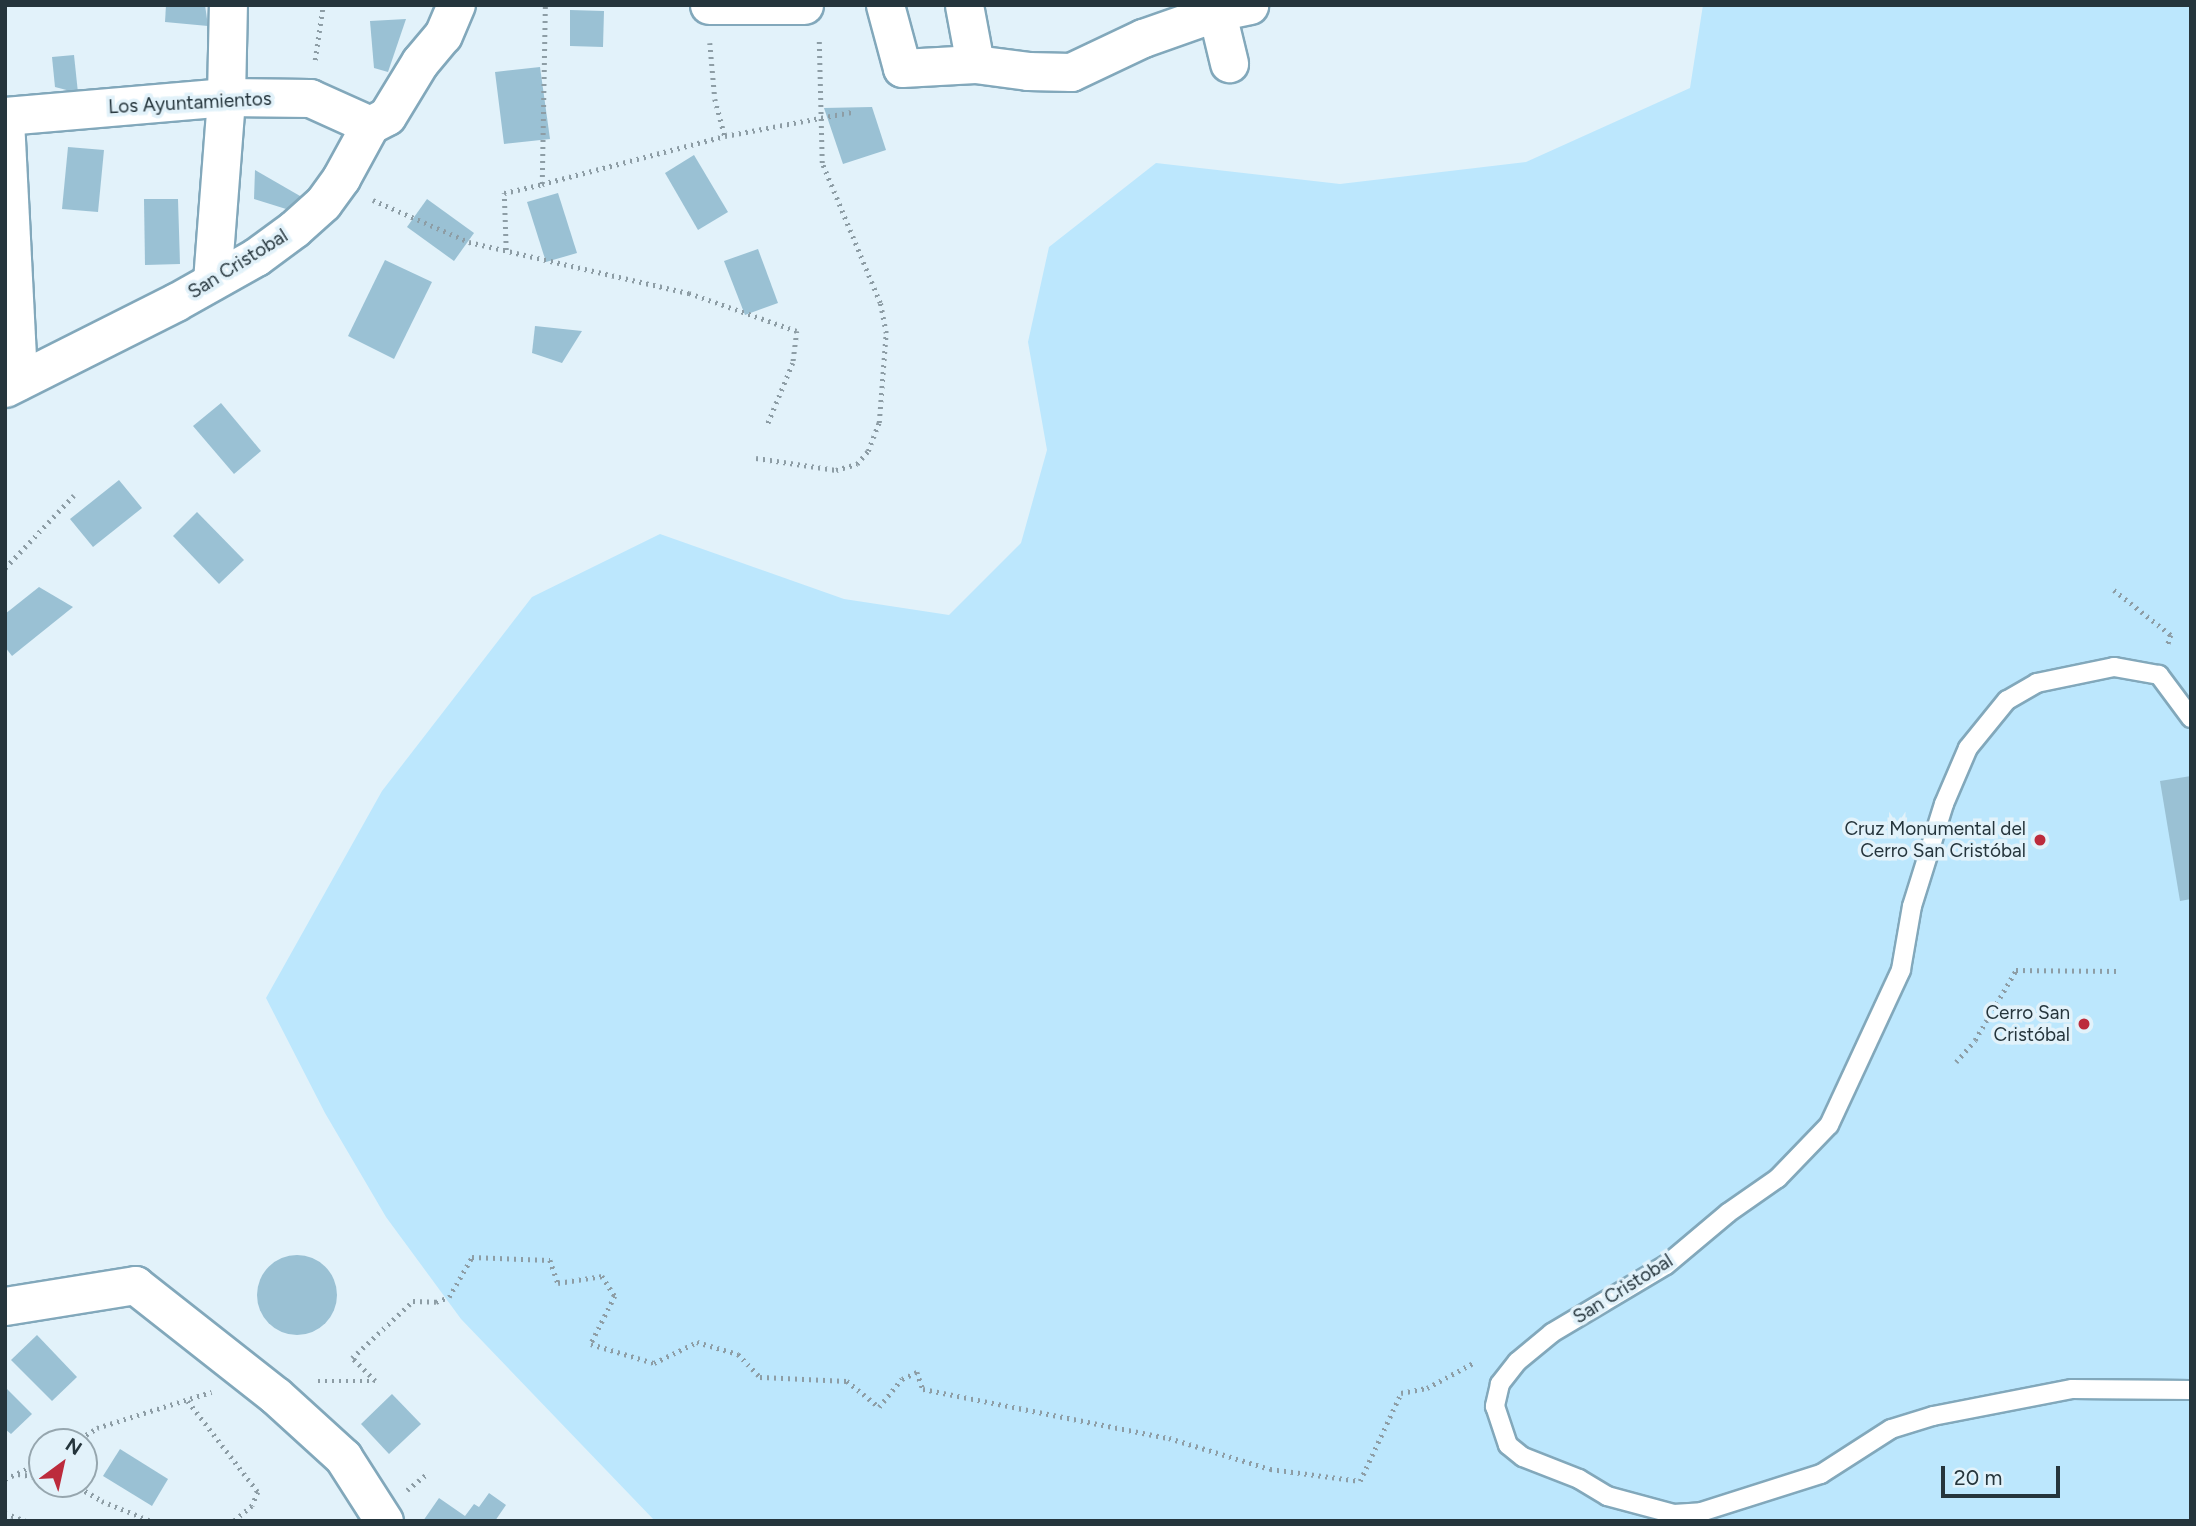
<!DOCTYPE html>
<meta charset="utf-8">
<style>
body{margin:0}
#map{position:relative;width:2196px;height:1526px;overflow:hidden;background:#e2f2fa;font-family:Figtree,sans-serif}
div>[style]{position:absolute}
.green>*{inset:0;background:#bce7fd}
.building>*{inset:0;background:#9ac1d4}
.round{border-radius:50%}
.path>*{height:4.5px;margin-top:-2.25px;transform-origin:0;background:repeating-linear-gradient(90deg,#8d9da5 0 2px,transparent 0 7px)}
.roads{filter:drop-shadow(2px 0 #82a8bb) drop-shadow(-2px 0 #82a8bb) drop-shadow(0 2px #82a8bb) drop-shadow(0 -2px #82a8bb)}
.lane>*{height:18px;margin:-9px;padding:0 9px;transform-origin:9px;border-radius:9px;background:#fff}
.street>*{height:37px;margin:-18.5px;padding:0 18.5px;transform-origin:18.5px;border-radius:18.5px;background:#fff}
.dots>*{width:19px;height:19px;translate:-50% -50%;box-sizing:border-box;border:4px solid #e2f2fa;border-radius:50%}
span{translate:-50% -50%;white-space:nowrap;text-align:center;line-height:1.15;-webkit-text-stroke:7px #e2f2fa;paint-order:stroke}
.street-label{font-size:19px;color:#25353c}
.poi-label{font-size:19px;color:#25353c}
.right{translate:-100% -50%;text-align:right}
.frame{position:absolute;inset:0;border:7px solid #25353c;pointer-events:none}
.north{position:absolute;left:28px;top:1428px;width:70px;height:70px;box-sizing:border-box;background:#e2f2fa;border:2px solid #96a6ae;border-radius:50%;rotate:33deg;font-size:19px;font-weight:700;line-height:28px;text-align:center;color:#25353c}
.north::after{content:'';display:block;margin:auto;width:24px;height:32px;background:#bc2b3c;clip-path:polygon(50% 0,100% 100%,50% 72%,0 100%)}
.scale{position:absolute;left:1941px;top:1466px;width:119px;height:32px;box-sizing:border-box;border:4px solid #25353c;border-top:0;padding-left:9px;font-size:21px;line-height:24px;white-space:nowrap;color:#25353c;-webkit-text-stroke:5px #e2f2fa;paint-order:stroke}
</style>
<div id="map">
<div class="green">
<div style="clip-path:polygon(1703px 5px,2191px 5px,2191px 1521px,655px 1521px,461px 1319px,386px 1217px,325px 1113px,266px 998px,382px 791px,532px 597px,660px 534px,844px 599px,949px 615px,1021px 543px,1047px 450px,1028px 342px,1049px 247px,1156px 163px,1340px 184px,1526px 162px,1690px 88px)"></div>
</div>
<div class="building">
<div style="clip-path:polygon(166px 5px,205px 5px,208px 26px,165px 22px)"></div>
<div style="clip-path:polygon(570px 10px,604px 11px,603px 47px,570px 46px)"></div>
<div style="clip-path:polygon(406px 19px,388px 72px,374px 68px,370px 21px)"></div>
<div style="clip-path:polygon(74px 55px,78px 93px,55px 87px,52px 57px)"></div>
<div style="clip-path:polygon(540px 67px,550px 139px,504px 144px,495px 72px)"></div>
<div style="clip-path:polygon(872px 107px,886px 150px,843px 164px,824px 108px)"></div>
<div style="clip-path:polygon(68px 147px,104px 150px,98px 212px,62px 209px)"></div>
<div style="clip-path:polygon(694px 155px,728px 212px,698px 230px,665px 173px)"></div>
<div style="clip-path:polygon(255px 170px,307px 200px,299px 213px,254px 199px)"></div>
<div style="clip-path:polygon(558px 193px,577px 253px,546px 262px,527px 202px)"></div>
<div style="clip-path:polygon(144px 199px,178px 199px,180px 264px,145px 265px)"></div>
<div style="clip-path:polygon(427px 199px,474px 233px,454px 261px,407px 227px)"></div>
<div style="clip-path:polygon(758px 249px,778px 303px,745px 315px,724px 261px)"></div>
<div style="clip-path:polygon(385px 260px,432px 282px,394px 359px,348px 336px)"></div>
<div style="clip-path:polygon(535px 326px,582px 331px,562px 363px,532px 353px)"></div>
<div style="clip-path:polygon(221px 403px,261px 451px,234px 474px,193px 426px)"></div>
<div style="clip-path:polygon(119px 480px,142px 508px,93px 547px,70px 519px)"></div>
<div style="clip-path:polygon(197px 512px,244px 560px,219px 584px,173px 536px)"></div>
<div style="clip-path:polygon(39px 587px,73px 607px,12px 656px,5px 647px,5px 614px)"></div>
<div style="clip-path:polygon(2191px 776px,2191px 899px,2180px 901px,2160px 781px)"></div>
<div class="round" style="left:257px;top:1255px;width:80px;height:80px"></div>
<div style="clip-path:polygon(37px 1335px,77px 1377px,52px 1401px,11px 1360px)"></div>
<div style="clip-path:polygon(5px 1387px,32px 1414px,11px 1434px,5px 1429px)"></div>
<div style="clip-path:polygon(392px 1394px,421px 1424px,389px 1454px,361px 1424px)"></div>
<div style="clip-path:polygon(120px 1449px,168px 1479px,152px 1506px,103px 1476px)"></div>
<div style="clip-path:polygon(489px 1493px,506px 1505px,495px 1521px,423px 1521px,439px 1498px,465px 1516px,474px 1504px,479px 1507px)"></div>
</div>
<div class="path">
<div style="left:710px;top:43px;width:56px;rotate:84.9deg"></div>
<div style="left:715px;top:99px;width:38px;rotate:75deg"></div>
<div style="left:315px;top:60px;width:56px;rotate:-81.7deg"></div>
<div style="left:542px;top:184px;width:189px;rotate:-14.7deg"></div>
<div style="left:725px;top:136px;width:129px;rotate:-10.7deg"></div>
<div style="left:373px;top:200px;width:105px;rotate:23.6deg"></div>
<div style="left:469px;top:242px;width:226px;rotate:13.1deg"></div>
<div style="left:689px;top:293px;width:114px;rotate:19.4deg"></div>
<div style="left:797px;top:331px;width:32px;rotate:97deg"></div>
<div style="left:793px;top:363px;width:68px;rotate:112.4deg"></div>
<div style="left:506px;top:250px;width:57px;rotate:-92deg"></div>
<div style="left:504px;top:193px;width:39px;rotate:-13deg"></div>
<div style="left:542px;top:184px;width:179px;rotate:-89deg"></div>
<div style="left:756px;top:458px;width:81px;rotate:8.5deg"></div>
<div style="left:836px;top:470px;width:22px;rotate:-16deg"></div>
<div style="left:857px;top:464px;width:17px;rotate:-50deg"></div>
<div style="left:868px;top:451px;width:30px;rotate:-69deg"></div>
<div style="left:879px;top:423px;width:90px;rotate:-85.6deg"></div>
<div style="left:886px;top:333px;width:31px;rotate:-101deg"></div>
<div style="left:880px;top:303px;width:152px;rotate:-112.5deg"></div>
<div style="left:822px;top:163px;width:123px;rotate:-91.4deg"></div>
<div style="left:5px;top:568px;width:100px;rotate:-46.6deg"></div>
<div style="left:2114px;top:590px;width:73px;rotate:38.3deg"></div>
<div style="left:2171px;top:635px;width:13px;rotate:108deg"></div>
<div style="left:1956px;top:1062px;width:29px;rotate:-49deg"></div>
<div style="left:1975px;top:1040px;width:81px;rotate:-59.6deg"></div>
<div style="left:2016px;top:970px;width:105px;rotate:0.5deg"></div>
<div style="left:318px;top:1381px;width:57px"></div>
<div style="left:375px;top:1381px;width:33px;rotate:-135deg"></div>
<div style="left:352px;top:1358px;width:83px;rotate:-43.1deg"></div>
<div style="left:413px;top:1301px;width:23px;rotate:2deg"></div>
<div style="left:436px;top:1302px;width:14px;rotate:-21deg"></div>
<div style="left:449px;top:1297px;width:46px;rotate:-60.1deg"></div>
<div style="left:472px;top:1257px;width:78px;rotate:2.2deg"></div>
<div style="left:550px;top:1260px;width:24px;rotate:71deg"></div>
<div style="left:558px;top:1283px;width:45px;rotate:-9deg"></div>
<div style="left:602px;top:1276px;width:24px;rotate:57deg"></div>
<div style="left:615px;top:1296px;width:54px;rotate:116.6deg"></div>
<div style="left:591px;top:1344px;width:66px;rotate:16.8deg"></div>
<div style="left:654px;top:1363px;width:48px;rotate:-26deg"></div>
<div style="left:697px;top:1342px;width:43px;rotate:16.3deg"></div>
<div style="left:738px;top:1354px;width:32px;rotate:46deg"></div>
<div style="left:760px;top:1377px;width:87px;rotate:2.6deg"></div>
<div style="left:847px;top:1381px;width:41px;rotate:39.1deg"></div>
<div style="left:879px;top:1407px;width:36px;rotate:-51deg"></div>
<div style="left:902px;top:1379px;width:17px;rotate:-25deg"></div>
<div style="left:917px;top:1372px;width:18px;rotate:71deg"></div>
<div style="left:923px;top:1389px;width:251px;rotate:11.3deg"></div>
<div style="left:1169px;top:1438px;width:106px;rotate:17.1deg"></div>
<div style="left:1270px;top:1469px;width:91px;rotate:7.6deg"></div>
<div style="left:1360px;top:1481px;width:97px;rotate:-65deg"></div>
<div style="left:1401px;top:1393px;width:26px;rotate:-11deg"></div>
<div style="left:1427px;top:1388px;width:55px;rotate:-28.4deg"></div>
<div style="left:188px;top:1401px;width:115px;rotate:52.4deg"></div>
<div style="left:258px;top:1492px;width:15px;rotate:113deg"></div>
<div style="left:252px;top:1506px;width:23px;rotate:140deg"></div>
<div style="left:74px;top:1442px;width:27px;rotate:-31deg"></div>
<div style="left:97px;top:1428px;width:120px;rotate:-17.5deg"></div>
<div style="left:18px;top:1474px;width:24px;rotate:9deg"></div>
<div style="left:5px;top:1479px;width:41px;rotate:-24.7deg"></div>
<div style="left:73px;top:1484px;width:34px;rotate:30deg"></div>
<div style="left:102px;top:1501px;width:53px;rotate:22.2deg"></div>
<div style="left:407px;top:1490px;width:27px;rotate:-39deg"></div>
<div style="left:5px;top:1513px;width:22px;rotate:21deg"></div>
</div>
<div class="roads">
<div class="lane">
<div style="left:2191px;top:718px;width:54px;rotate:-126.7deg"></div>
<div style="left:2159px;top:675px;width:46px;rotate:-169.9deg"></div>
<div style="left:2114px;top:667px;width:79px;rotate:168.3deg"></div>
<div style="left:2037px;top:683px;width:34px;rotate:150deg"></div>
<div style="left:2007px;top:700px;width:62px;rotate:129.1deg"></div>
<div style="left:1968px;top:748px;width:61px;rotate:113.2deg"></div>
<div style="left:1944px;top:804px;width:107px;rotate:107.4deg"></div>
<div style="left:1912px;top:906px;width:65px;rotate:99.8deg"></div>
<div style="left:1901px;top:970px;width:171px;rotate:114.9deg"></div>
<div style="left:1829px;top:1125px;width:74px;rotate:133.9deg"></div>
<div style="left:1778px;top:1178px;width:61px;rotate:145deg"></div>
<div style="left:1728px;top:1213px;width:81px;rotate:140deg"></div>
<div style="left:1666px;top:1265px;width:133px;rotate:149.2deg"></div>
<div style="left:1552px;top:1333px;width:45px;rotate:140.4deg"></div>
<div style="left:1517px;top:1362px;width:28px;rotate:128deg"></div>
<div style="left:1500px;top:1384px;width:23px;rotate:103deg"></div>
<div style="left:1495px;top:1406px;width:41px;rotate:71.6deg"></div>
<div style="left:1508px;top:1445px;width:19px;rotate:39deg"></div>
<div style="left:1523px;top:1457px;width:60px;rotate:21.4deg"></div>
<div style="left:1579px;top:1479px;width:33px;rotate:31deg"></div>
<div style="left:1607px;top:1496px;width:69px;rotate:15deg"></div>
<div style="left:1674px;top:1514px;width:27px;rotate:-4deg"></div>
<div style="left:1701px;top:1512px;width:126px;rotate:-17.6deg"></div>
<div style="left:1821px;top:1474px;width:83px;rotate:-32.7deg"></div>
<div style="left:1891px;top:1429px;width:44px;rotate:-17.2deg"></div>
<div style="left:1933px;top:1416px;width:142px;rotate:-11deg"></div>
<div style="left:2072px;top:1389px;width:119px;rotate:0.5deg"></div>
</div>
<div class="street">
<div style="left:709px;top:5px;width:95px"></div>
<div style="left:885px;top:5px;width:65px;rotate:74.9deg"></div>
<div style="left:902px;top:68px;width:73px;rotate:-3.1deg"></div>
<div style="left:975px;top:64px;width:53px;rotate:7.5deg"></div>
<div style="left:1028px;top:71px;width:43px;rotate:1.3deg"></div>
<div style="left:1071px;top:72px;width:80px;rotate:-25.3deg"></div>
<div style="left:1143px;top:38px;width:78px;rotate:-19.4deg"></div>
<div style="left:1217px;top:12px;width:33px;rotate:-12deg"></div>
<div style="left:964px;top:5px;width:60px;rotate:79.4deg"></div>
<div style="left:1215px;top:5px;width:60px;rotate:76.4deg"></div>
<div style="left:5px;top:116px;width:222px;rotate:-4.9deg"></div>
<div style="left:226px;top:97px;width:84px;rotate:0.7deg"></div>
<div style="left:310px;top:98px;width:66px;rotate:24.2deg"></div>
<div style="left:5px;top:120px;width:261px;rotate:87.1deg"></div>
<div style="left:212px;top:281px;width:185px;rotate:-85.6deg"></div>
<div style="left:226px;top:97px;width:92px;rotate:-88.8deg"></div>
<div style="left:5px;top:388px;width:191px;rotate:-26.7deg"></div>
<div style="left:176px;top:302px;width:92px;rotate:-29.4deg"></div>
<div style="left:256px;top:257px;width:47px;rotate:-36.4deg"></div>
<div style="left:294px;top:229px;width:39px;rotate:-42deg"></div>
<div style="left:323px;top:203px;width:31px;rotate:-54deg"></div>
<div style="left:341px;top:178px;width:60px;rotate:-61.3deg"></div>
<div style="left:370px;top:125px;width:19px;rotate:-28deg"></div>
<div style="left:387px;top:116px;width:63px;rotate:-58.6deg"></div>
<div style="left:420px;top:62px;width:35px;rotate:-50deg"></div>
<div style="left:443px;top:35px;width:33px;rotate:-67deg"></div>
<div style="left:5px;top:1306px;width:132px;rotate:-9.2deg"></div>
<div style="left:135px;top:1285px;width:179px;rotate:38.2deg"></div>
<div style="left:276px;top:1396px;width:91px;rotate:42.3deg"></div>
<div style="left:343px;top:1457px;width:76px;rotate:57.4deg"></div>
</div>
</div>
<div class="dots">
<div style="left:2040px;top:840px;background:#bc2b3c"></div>
<div style="left:2084px;top:1024px;background:#bc2b3c"></div>
</div>
<div class="street-label">
<span style="left:190px;top:103px;rotate:-3deg">Los Ayuntamientos</span>
<span style="left:238px;top:264px;rotate:-32deg">San Cristobal</span>
<span style="left:1623px;top:1289px;rotate:-32deg">San Cristobal</span>
</div>
<div class="poi-label">
<span class="right" style="left:2026px;top:840px">Cruz Monumental del<br>Cerro San Cristóbal</span>
<span class="right" style="left:2070px;top:1024px">Cerro San<br>Cristóbal</span>
</div>
<div class="frame"></div>
<div class="north">N</div>
<div class="scale">20 m</div>
</div>
